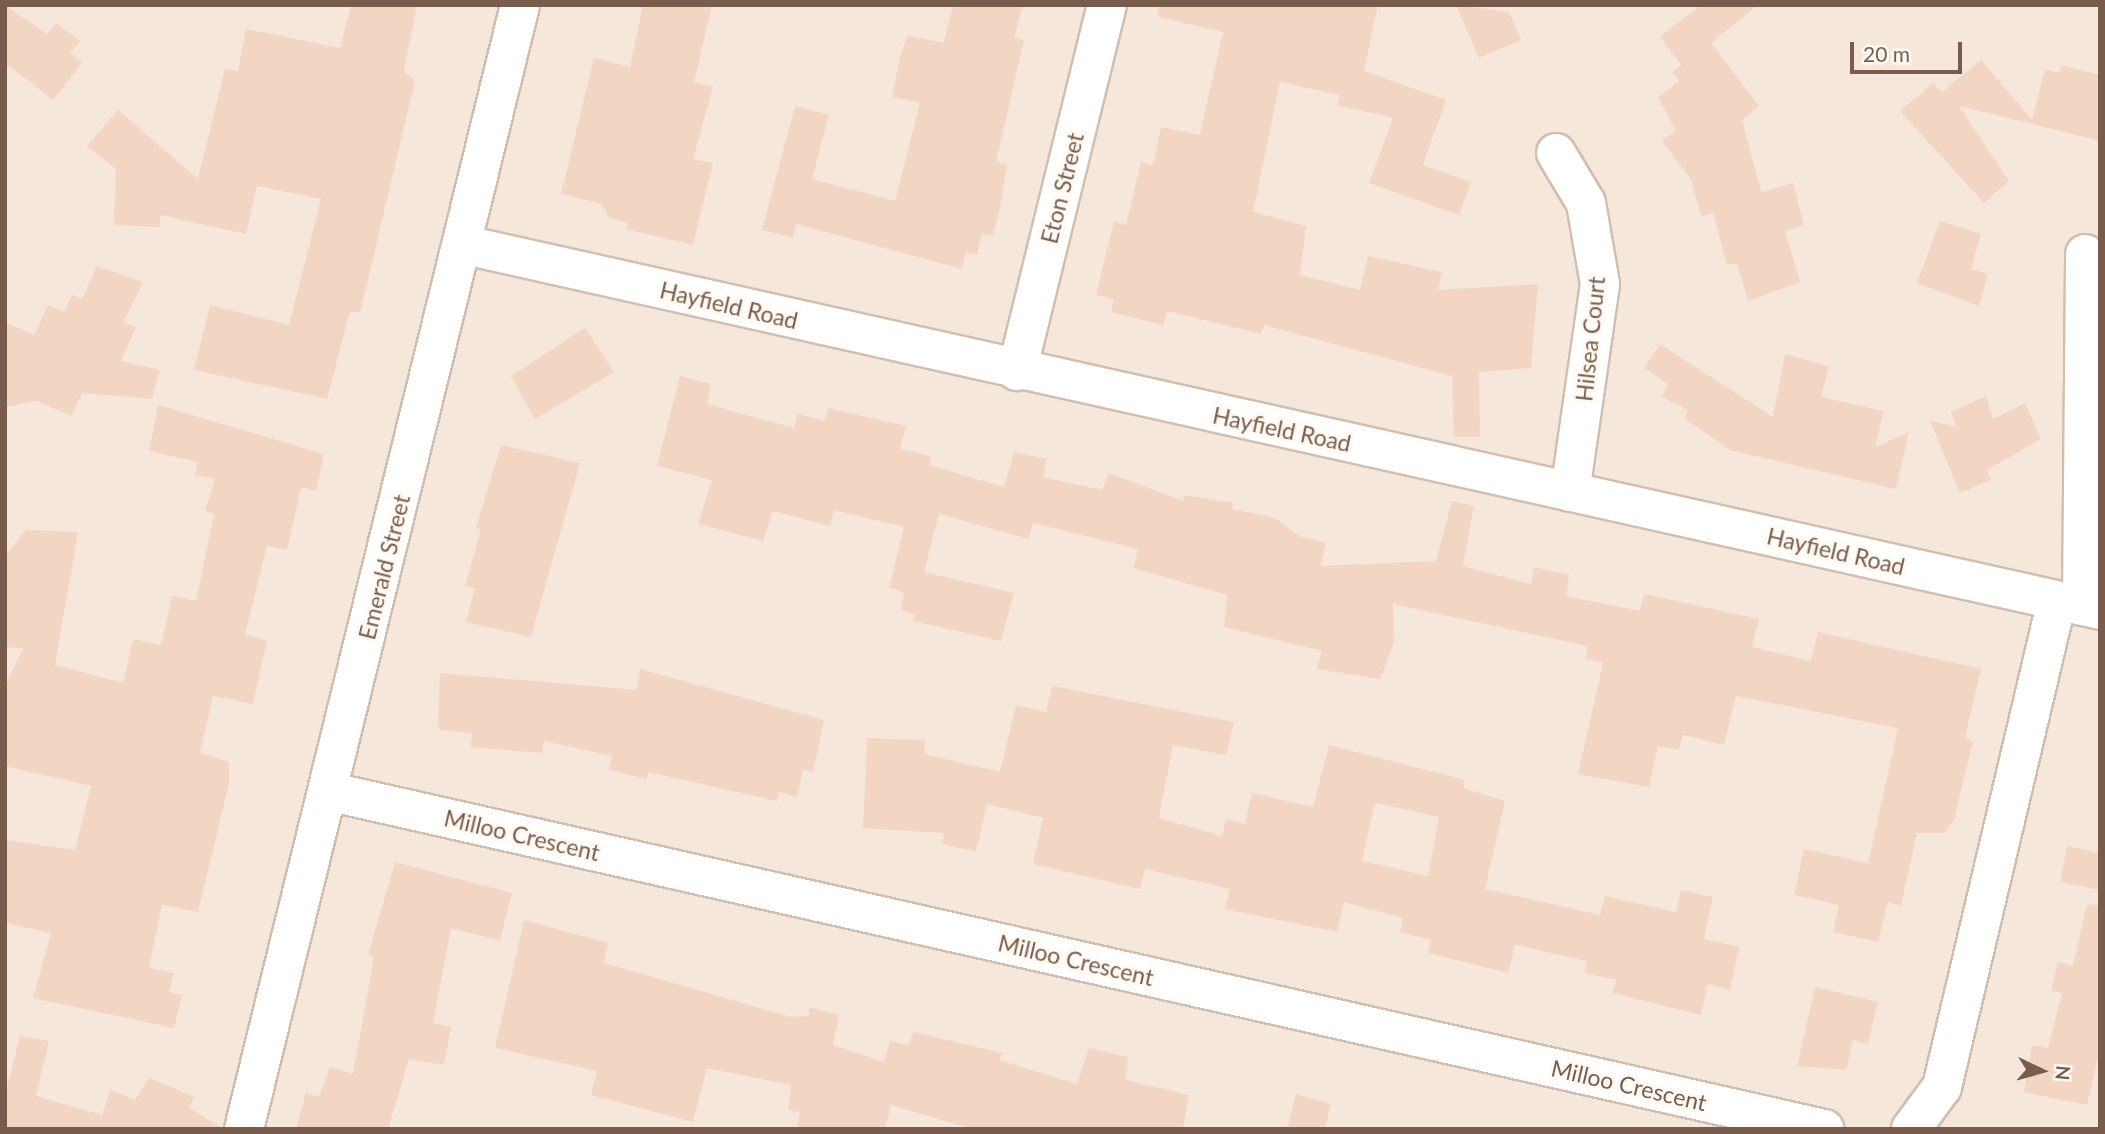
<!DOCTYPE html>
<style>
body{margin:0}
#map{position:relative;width:2105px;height:1134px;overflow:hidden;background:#fdf6ec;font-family:Lato,sans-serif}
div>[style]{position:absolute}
.residential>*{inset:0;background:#f5e8da}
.building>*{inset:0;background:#f3d5c3}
.roads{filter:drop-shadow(2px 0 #d1beb0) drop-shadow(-2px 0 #d1beb0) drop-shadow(0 2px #d1beb0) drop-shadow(0 -2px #d1beb0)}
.minor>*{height:38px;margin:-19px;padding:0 19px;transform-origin:19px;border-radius:19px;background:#fff}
span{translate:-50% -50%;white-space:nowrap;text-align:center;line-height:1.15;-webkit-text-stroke:7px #fffaf3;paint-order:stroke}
.street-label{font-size:23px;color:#7a5c4d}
.frame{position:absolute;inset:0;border:7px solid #7a5c4d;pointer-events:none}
.north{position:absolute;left:2007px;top:1036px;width:70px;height:70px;-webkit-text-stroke:5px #fffaf3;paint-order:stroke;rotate:95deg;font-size:19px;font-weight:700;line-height:28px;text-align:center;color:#7a5c4d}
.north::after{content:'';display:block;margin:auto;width:24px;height:32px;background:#7a5c4d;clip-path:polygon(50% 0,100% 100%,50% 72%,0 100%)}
.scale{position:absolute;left:1850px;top:42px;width:112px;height:32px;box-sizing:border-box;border:4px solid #7a5c4d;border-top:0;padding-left:9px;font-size:21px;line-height:24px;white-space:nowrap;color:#7a5c4d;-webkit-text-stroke:5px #fffaf3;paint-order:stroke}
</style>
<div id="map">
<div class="residential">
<div style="clip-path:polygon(5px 5px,2100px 5px,2100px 1129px,5px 1129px)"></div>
</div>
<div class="building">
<div style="clip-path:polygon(5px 5px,47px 34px,56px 23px,80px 41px,70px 53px,82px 63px,53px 100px,5px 63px)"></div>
<div style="clip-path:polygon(351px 5px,417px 5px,404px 71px,415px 81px,360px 313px,350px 311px,327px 399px,194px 370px,210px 305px,289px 325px,321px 199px,257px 186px,246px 234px,160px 215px,160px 227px,114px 225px,116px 169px,87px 146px,118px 110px,198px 179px,225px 69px,238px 71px,246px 29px,340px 48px)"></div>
<div style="clip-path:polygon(643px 5px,712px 5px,694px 82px,713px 87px,693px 159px,713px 163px,693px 245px,626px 229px,628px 223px,609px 218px,602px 204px,561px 194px,594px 58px,630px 67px)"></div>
<div style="clip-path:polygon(953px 5px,1023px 5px,1014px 38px,1024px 40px,996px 162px,1007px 164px,1000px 208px,993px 236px,982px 234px,977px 255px,966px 252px,962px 269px,796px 224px,793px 238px,762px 230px,795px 106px,829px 115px,812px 179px,895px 201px,920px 103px,892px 97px,900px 57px,907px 35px,944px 43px)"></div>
<div style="clip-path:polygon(1159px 5px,1378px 5px,1364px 71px,1446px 100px,1423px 165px,1471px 182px,1459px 215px,1369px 183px,1393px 118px,1337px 105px,1340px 95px,1280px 82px,1253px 212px,1306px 226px,1300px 275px,1360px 290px,1368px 256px,1442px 272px,1438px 290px,1538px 284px,1531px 368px,1479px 372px,1480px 437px,1454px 437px,1452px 376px,1264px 325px,1261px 334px,1167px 311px,1163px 325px,1111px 312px,1114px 299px,1096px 295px,1114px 221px,1126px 225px,1141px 162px,1153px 165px,1161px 127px,1200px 135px,1223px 32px,1158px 17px)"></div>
<div style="clip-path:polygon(1456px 5px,1509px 12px,1521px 40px,1479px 58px)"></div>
<div style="clip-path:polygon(1701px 5px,1758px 5px,1711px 43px,1759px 106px,1742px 120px,1761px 192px,1793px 183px,1804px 225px,1785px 231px,1800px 282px,1748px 301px,1737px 263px,1727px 265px,1713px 213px,1701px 216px,1691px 180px,1662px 141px,1676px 131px,1658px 97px,1679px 81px,1672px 72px,1681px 65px,1660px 37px)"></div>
<div style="clip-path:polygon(1981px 60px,2032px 120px,2045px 69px,2059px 73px,2061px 65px,2100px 75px,2100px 141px,1959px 106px,2009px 181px,1984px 203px,1900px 111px,1933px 83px,1942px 92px)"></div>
<div style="clip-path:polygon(1940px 221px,1981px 234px,1971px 269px,1988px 274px,1979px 306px,1917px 283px)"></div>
<div style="clip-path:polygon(97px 266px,143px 282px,124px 322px,136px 327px,121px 361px,160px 370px,152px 399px,82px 393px,71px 416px,36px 401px,5px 407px,5px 322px,34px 335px,48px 305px,64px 312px,72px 295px,82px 299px)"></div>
<div style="clip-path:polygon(585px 328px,614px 372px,535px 419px,511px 376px)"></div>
<div style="clip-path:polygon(1660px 344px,1773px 417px,1785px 354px,1829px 366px,1821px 397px,1884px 411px,1875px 447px,1909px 432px,1896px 489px,1730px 450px,1684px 418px,1688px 410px,1662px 397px,1668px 384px,1644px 368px)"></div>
<div style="clip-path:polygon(680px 376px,711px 384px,707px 404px,794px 428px,798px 414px,825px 421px,828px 408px,906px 426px,900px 449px,931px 456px,929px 465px,1004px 487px,1014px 452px,1047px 459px,1043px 477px,1102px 490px,1109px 473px,1183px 501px,1184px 495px,1234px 503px,1232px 509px,1275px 518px,1299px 536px,1326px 543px,1321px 566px,1436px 561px,1452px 501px,1474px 506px,1463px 566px,1531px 584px,1534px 567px,1569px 575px,1566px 596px,1640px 611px,1644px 594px,1759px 619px,1752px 647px,1811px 661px,1818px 632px,1981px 669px,1967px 728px,1966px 739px,1973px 741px,1954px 819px,1945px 833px,1917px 833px,1901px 906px,1888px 902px,1878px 942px,1833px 932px,1839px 905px,1794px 895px,1804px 849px,1868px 863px,1898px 728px,1736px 696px,1724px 745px,1683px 735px,1679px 750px,1658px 746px,1649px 787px,1578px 774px,1603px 663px,1585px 659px,1588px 646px,1393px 604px,1394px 642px,1380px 679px,1317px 669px,1322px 651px,1224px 627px,1227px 595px,1133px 568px,1138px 549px,1033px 523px,1029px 539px,939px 514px,924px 572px,1014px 593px,1001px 641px,913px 621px,915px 615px,901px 610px,904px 592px,889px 588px,904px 527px,834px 510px,830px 526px,773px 511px,763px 541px,698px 524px,712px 480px,657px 466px)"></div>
<div style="clip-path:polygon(1986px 396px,1993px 419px,2025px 403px,2041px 439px,1987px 470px,1991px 480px,1960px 493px,1930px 421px,1957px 427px,1951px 412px)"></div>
<div style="clip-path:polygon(158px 405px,324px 454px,316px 491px,301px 487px,287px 550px,267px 546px,245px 635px,267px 640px,253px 704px,213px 696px,200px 753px,229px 762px,229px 783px,198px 912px,162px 905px,149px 968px,174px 973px,169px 992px,182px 995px,174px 1028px,33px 998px,51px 933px,5px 923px,5px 840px,75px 850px,91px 786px,5px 766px,5px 687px,23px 648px,5px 647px,5px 556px,26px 530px,78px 532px,55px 665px,123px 683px,133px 639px,161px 645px,172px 596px,196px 601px,214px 514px,205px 511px,215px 479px,195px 475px,198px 462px,149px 451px)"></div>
<div style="clip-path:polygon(501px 445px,580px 463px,531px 637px,466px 622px,475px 588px,465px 586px,481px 529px,476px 528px)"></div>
<div style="clip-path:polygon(640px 669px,824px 720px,813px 772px,803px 770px,797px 797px,779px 792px,777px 801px,648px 772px,646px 779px,609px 770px,612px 756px,544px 741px,542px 753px,471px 747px,472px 734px,438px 729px,440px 673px,637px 690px)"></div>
<div style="clip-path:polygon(evenodd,1052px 686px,1234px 722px,1226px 755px,1173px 745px,1159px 818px,1222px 836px,1226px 819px,1245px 824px,1252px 793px,1313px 807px,1329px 745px,1465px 780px,1463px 788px,1505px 801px,1485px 889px,1600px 915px,1605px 896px,1676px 912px,1681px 890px,1713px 897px,1704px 939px,1739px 947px,1730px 990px,1708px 984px,1701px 1015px,1612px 993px,1616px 980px,1585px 973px,1587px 961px,1515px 945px,1508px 973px,1428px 953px,1431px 940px,1400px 932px,1403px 918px,1344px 902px,1337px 932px,1225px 909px,1230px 889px,1145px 869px,1140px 889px,1033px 864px,1043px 818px,987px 804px,976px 852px,942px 844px,944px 833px,863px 828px,867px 738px,925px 740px,924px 754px,1000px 772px,1016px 705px,1046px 712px,1052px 686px,1375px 803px,1439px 817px,1428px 876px,1362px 861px,1375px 803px)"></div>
<div style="clip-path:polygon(2067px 846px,2100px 853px,2100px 890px,2060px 882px)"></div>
<div style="clip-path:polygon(395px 862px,512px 893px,500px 940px,451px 929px,433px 1023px,451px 1027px,444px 1065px,409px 1059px,388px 1129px,296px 1129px,306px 1093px,319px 1097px,330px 1067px,353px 1074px,374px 957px,368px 955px)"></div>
<div style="clip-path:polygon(2087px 904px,2100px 906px,2100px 1048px,2087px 1105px,2024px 1092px,2032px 1045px,2048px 1048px,2062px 993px,2051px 991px,2058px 962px,2073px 966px)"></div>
<div style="clip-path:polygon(524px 920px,608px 943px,604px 963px,791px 1017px,809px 1016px,809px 1007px,839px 1015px,833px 1045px,884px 1062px,890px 1041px,908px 1045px,914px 1032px,1002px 1053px,999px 1060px,1077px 1084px,1089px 1048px,1128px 1057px,1126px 1080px,1189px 1095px,1183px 1129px,972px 1129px,891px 1105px,885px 1129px,797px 1129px,800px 1112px,788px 1110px,791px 1085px,707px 1068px,693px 1122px,591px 1095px,597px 1071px,495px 1048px)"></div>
<div style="clip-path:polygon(1815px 987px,1878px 1002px,1868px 1044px,1853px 1040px,1846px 1070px,1797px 1066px)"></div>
<div style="clip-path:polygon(20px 1036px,49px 1041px,36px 1096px,102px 1115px,110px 1090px,135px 1100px,149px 1078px,194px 1097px,189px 1108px,223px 1129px,5px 1129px,5px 1096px)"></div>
<div style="clip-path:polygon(1296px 1094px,1331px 1104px,1325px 1129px,1287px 1129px)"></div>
</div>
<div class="roads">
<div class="minor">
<div style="left:1556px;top:153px;width:58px;rotate:59deg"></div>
<div style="left:1586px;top:203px;width:82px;rotate:80.2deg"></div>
<div style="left:1600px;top:284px;width:210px;rotate:98.2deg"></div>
<div style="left:465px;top:245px;width:1675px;rotate:12.58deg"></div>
<div style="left:1017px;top:371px;width:377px;rotate:-76.2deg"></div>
<div style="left:2082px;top:606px;width:352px;rotate:-89.5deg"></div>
<div style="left:327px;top:791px;width:1535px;rotate:12.72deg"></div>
<div style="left:244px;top:1129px;width:1157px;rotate:-76.2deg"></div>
<div style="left:1911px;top:1129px;width:52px;rotate:-53.6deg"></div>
<div style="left:1942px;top:1087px;width:500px;rotate:-76.71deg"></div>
</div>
</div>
<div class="street-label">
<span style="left:1062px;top:188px;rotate:-76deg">Eton Street</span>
<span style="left:729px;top:305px;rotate:13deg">Hayfield Road</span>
<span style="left:1590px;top:339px;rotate:-84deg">Hilsea Court</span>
<span style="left:1282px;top:429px;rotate:12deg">Hayfield Road</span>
<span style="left:1836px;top:551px;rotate:13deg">Hayfield Road</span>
<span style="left:384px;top:567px;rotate:-76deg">Emerald Street</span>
<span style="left:522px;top:835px;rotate:13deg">Milloo Crescent</span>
<span style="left:1076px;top:960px;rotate:13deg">Milloo Crescent</span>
<span style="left:1629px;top:1085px;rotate:13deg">Milloo Crescent</span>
</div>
<div class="frame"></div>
<div class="north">N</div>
<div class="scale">20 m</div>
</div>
